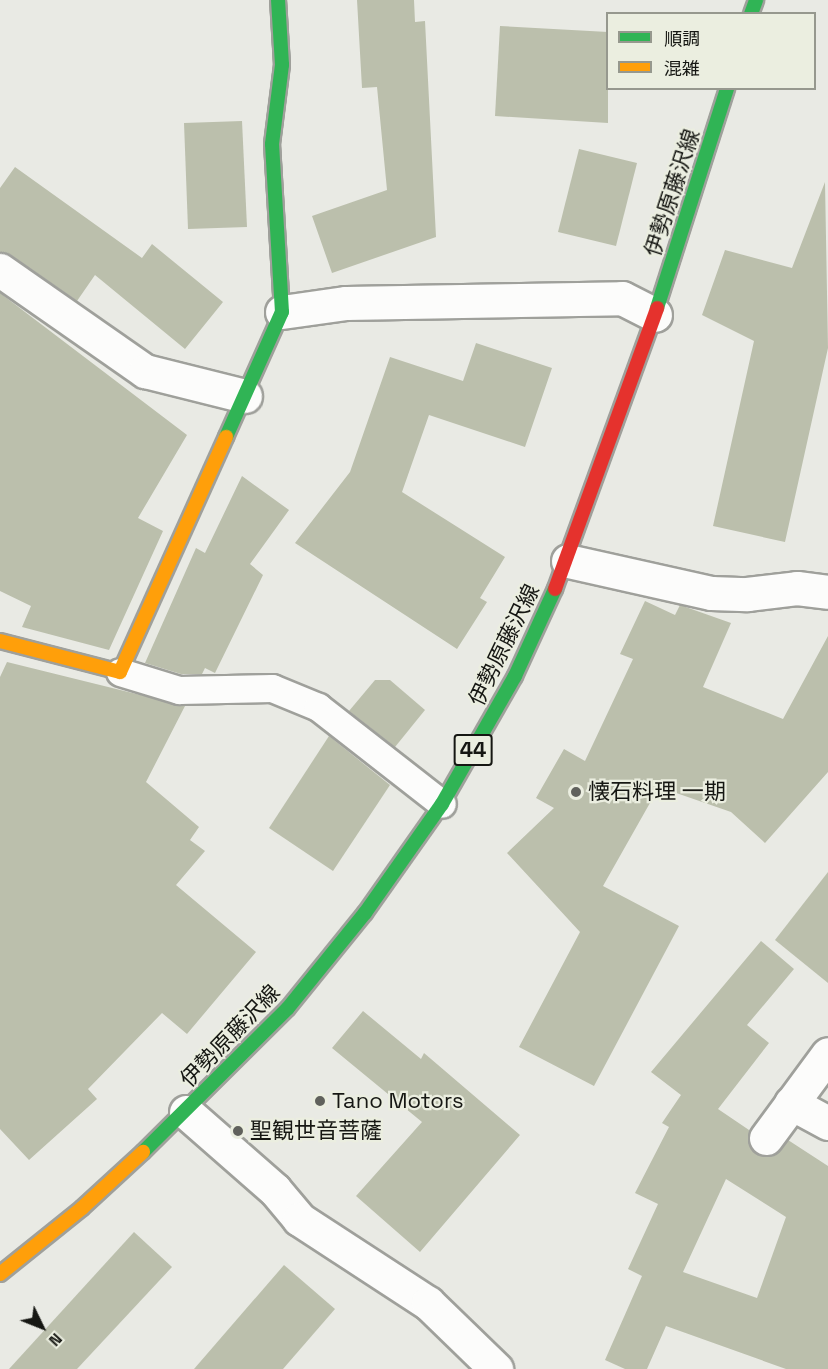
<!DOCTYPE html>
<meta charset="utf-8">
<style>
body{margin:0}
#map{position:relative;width:828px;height:1369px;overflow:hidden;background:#e9eae4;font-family:"Space Grotesk","Noto Sans JP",sans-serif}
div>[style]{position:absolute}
.building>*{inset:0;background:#bbbfac}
.roads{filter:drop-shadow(2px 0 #9fa09b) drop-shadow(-2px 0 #9fa09b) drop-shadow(0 2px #9fa09b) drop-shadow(0 -2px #9fa09b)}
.lane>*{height:27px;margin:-13.5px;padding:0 13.5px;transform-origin:13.5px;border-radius:13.5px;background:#fcfcfb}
.street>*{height:33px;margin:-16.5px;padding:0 16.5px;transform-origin:16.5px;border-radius:16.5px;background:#fcfcfb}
.fast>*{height:14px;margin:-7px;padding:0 7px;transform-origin:7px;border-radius:7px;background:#30b455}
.slow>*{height:14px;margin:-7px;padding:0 7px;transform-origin:7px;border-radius:7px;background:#ff9f0a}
.jam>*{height:14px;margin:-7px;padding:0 7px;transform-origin:7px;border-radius:7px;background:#e5322d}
.dots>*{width:16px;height:16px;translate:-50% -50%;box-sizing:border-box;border:3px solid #ebeee0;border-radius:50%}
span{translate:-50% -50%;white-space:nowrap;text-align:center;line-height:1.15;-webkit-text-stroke:4.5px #ebeee0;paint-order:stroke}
.shield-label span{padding:2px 4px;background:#ebeee0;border:2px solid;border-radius:4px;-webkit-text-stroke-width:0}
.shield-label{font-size:21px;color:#161713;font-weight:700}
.street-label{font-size:22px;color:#161713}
.poi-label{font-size:22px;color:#161713}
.left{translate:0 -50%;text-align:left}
.legend{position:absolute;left:606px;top:12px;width:210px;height:78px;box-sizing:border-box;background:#ebeee0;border:2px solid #96988e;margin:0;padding:8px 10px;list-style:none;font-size:18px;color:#161713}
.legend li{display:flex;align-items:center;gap:12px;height:30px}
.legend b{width:30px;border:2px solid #96988e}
.north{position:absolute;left:12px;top:1297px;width:60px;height:60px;-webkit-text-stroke:4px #ebeee0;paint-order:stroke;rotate:133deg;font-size:16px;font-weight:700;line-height:24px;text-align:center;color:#161713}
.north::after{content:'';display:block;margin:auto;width:21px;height:27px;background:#161713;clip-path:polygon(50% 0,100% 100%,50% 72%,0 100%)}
</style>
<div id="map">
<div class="building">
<div style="clip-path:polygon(357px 0,414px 0,415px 22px,425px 21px,436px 237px,332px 273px,312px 216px,387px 190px,377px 87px,362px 88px)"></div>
<div style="clip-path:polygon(500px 26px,608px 32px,608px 123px,495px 116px)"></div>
<div style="clip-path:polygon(242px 121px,247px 227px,188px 229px,184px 123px)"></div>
<div style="clip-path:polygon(579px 149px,637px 163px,616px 246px,558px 232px)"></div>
<div style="clip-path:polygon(15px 167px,142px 258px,152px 244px,223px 302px,185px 349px,95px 275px,77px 301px,11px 255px,0 252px,0 188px)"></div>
<div style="clip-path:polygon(825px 182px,828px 348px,785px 542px,713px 526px,754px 341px,702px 315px,725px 250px,792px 268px)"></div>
<div style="clip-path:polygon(0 293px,187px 435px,138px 518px,163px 531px,109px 650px,22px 627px,31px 606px,0 591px)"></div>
<div style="clip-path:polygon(476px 343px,552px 368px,525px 447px,429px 415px,402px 492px,505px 557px,480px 598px,487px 602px,457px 649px,295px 543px,350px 472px,390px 357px,463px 381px)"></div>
<div style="clip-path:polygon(242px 476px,289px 510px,250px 564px,263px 575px,215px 673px,205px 668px,202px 674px,181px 674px,145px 663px,196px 548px,205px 553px)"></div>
<div style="clip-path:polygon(645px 601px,675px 615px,680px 605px,731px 623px,703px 687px,783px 719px,828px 636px,828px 772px,765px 843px,731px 812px,659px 787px,603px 886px,679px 926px,594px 1086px,519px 1047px,580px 932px,507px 853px,554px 808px,536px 798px,564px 749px,585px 761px,633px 659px,620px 654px)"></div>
<div style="clip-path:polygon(7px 662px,185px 706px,146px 782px,199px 827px,190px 840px,205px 851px,176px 885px,256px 952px,187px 1034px,162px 1013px,88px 1089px,97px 1099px,29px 1160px,0 1129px,0 677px)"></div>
<div style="clip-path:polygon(375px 680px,390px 680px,425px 710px,395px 747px,349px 711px)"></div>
<div style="clip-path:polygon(329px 736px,390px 785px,333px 871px,269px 828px)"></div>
<div style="clip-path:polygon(828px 872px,828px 983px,775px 940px)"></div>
<div style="clip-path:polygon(evenodd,761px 941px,794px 969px,747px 1025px,769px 1043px,718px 1109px,749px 1130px,749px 1145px,755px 1153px,773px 1155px,788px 1140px,828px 1166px,828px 1369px,786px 1369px,666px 1326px,647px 1369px,625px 1369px,605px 1360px,642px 1276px,628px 1269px,658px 1204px,635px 1193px,669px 1127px,662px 1123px,681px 1095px,651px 1072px,761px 941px,726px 1179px,786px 1217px,757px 1298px,683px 1272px,726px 1179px)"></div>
<div style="clip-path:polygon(363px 1011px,421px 1059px,424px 1053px,520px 1135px,420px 1252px,356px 1196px,422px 1122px,332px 1048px)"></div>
<div style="clip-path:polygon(134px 1232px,172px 1267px,77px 1369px,9px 1369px)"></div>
<div style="clip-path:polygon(284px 1265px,335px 1309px,283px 1369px,194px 1369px)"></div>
</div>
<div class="roads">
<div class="lane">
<div style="left:120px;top:672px;width:62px;rotate:17deg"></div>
<div style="left:179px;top:690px;width:93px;rotate:-1.2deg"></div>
<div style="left:272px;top:688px;width:50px;rotate:22.4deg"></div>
<div style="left:318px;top:707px;width:157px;rotate:38deg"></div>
</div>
<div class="street">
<div style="left:0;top:270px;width:177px;rotate:34.9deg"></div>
<div style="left:145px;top:371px;width:103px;rotate:14deg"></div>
<div style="left:282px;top:312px;width:65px;rotate:-8deg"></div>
<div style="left:346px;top:303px;width:276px;rotate:-1deg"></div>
<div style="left:622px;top:298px;width:37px;rotate:27deg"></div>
<div style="left:568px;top:561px;width:147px;rotate:12.6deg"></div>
<div style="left:711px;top:593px;width:36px;rotate:2deg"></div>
<div style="left:747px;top:594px;width:50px;rotate:-6.8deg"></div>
<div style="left:797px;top:588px;width:31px;rotate:7deg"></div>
<div style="left:791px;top:1103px;width:42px;rotate:28.4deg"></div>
<div style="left:186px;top:1112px;width:118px;rotate:41.2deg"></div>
<div style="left:275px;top:1190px;width:38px;rotate:50deg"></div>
<div style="left:299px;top:1219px;width:154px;rotate:33.1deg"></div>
<div style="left:428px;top:1303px;width:95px;rotate:44.1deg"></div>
<div style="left:766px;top:1138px;width:104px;rotate:-53.6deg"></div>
</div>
<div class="fast">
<div style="left:751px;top:14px;width:15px;rotate:-70deg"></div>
<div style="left:657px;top:308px;width:231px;rotate:-72.3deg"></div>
<div style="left:226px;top:437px;width:137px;rotate:-65.9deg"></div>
<div style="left:282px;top:312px;width:168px;rotate:-93.4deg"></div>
<div style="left:272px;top:144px;width:80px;rotate:-82.8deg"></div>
<div style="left:282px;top:65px;width:65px;rotate:-93.5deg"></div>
<div style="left:143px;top:1152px;width:204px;rotate:-44.8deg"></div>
<div style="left:288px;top:1008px;width:122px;rotate:-51deg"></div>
<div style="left:365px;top:913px;width:133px;rotate:-54.8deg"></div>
<div style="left:442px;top:804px;width:147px;rotate:-60.3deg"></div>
<div style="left:515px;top:676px;width:96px;rotate:-65.3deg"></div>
</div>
<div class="slow">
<div style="left:0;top:641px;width:124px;rotate:14.5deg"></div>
<div style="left:120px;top:672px;width:258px;rotate:-65.7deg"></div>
<div style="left:0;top:1274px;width:105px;rotate:-38.8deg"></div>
<div style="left:82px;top:1208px;width:83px;rotate:-42.6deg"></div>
</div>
<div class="jam">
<div style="left:555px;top:589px;width:299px;rotate:-70deg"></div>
</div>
</div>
<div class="dots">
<div style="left:576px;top:792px;background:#60615c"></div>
<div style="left:320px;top:1101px;background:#60615c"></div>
<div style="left:238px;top:1131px;background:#60615c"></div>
</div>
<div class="shield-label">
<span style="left:473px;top:750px">44</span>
</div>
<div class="street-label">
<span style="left:672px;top:193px;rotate:-72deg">伊勢原藤沢線</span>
<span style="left:504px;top:645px;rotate:-64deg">伊勢原藤沢線</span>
<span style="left:230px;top:1036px;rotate:-46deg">伊勢原藤沢線</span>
</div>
<div class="poi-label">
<span class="left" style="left:588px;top:792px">懐石料理 一期</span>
<span class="left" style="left:332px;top:1101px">Tano Motors</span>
<span class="left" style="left:250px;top:1131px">聖観世音菩薩</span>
</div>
<ul class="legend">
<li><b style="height:8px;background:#30b455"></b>順調</li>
<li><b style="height:8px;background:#ff9f0a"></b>混雑</li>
</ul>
<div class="north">N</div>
</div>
